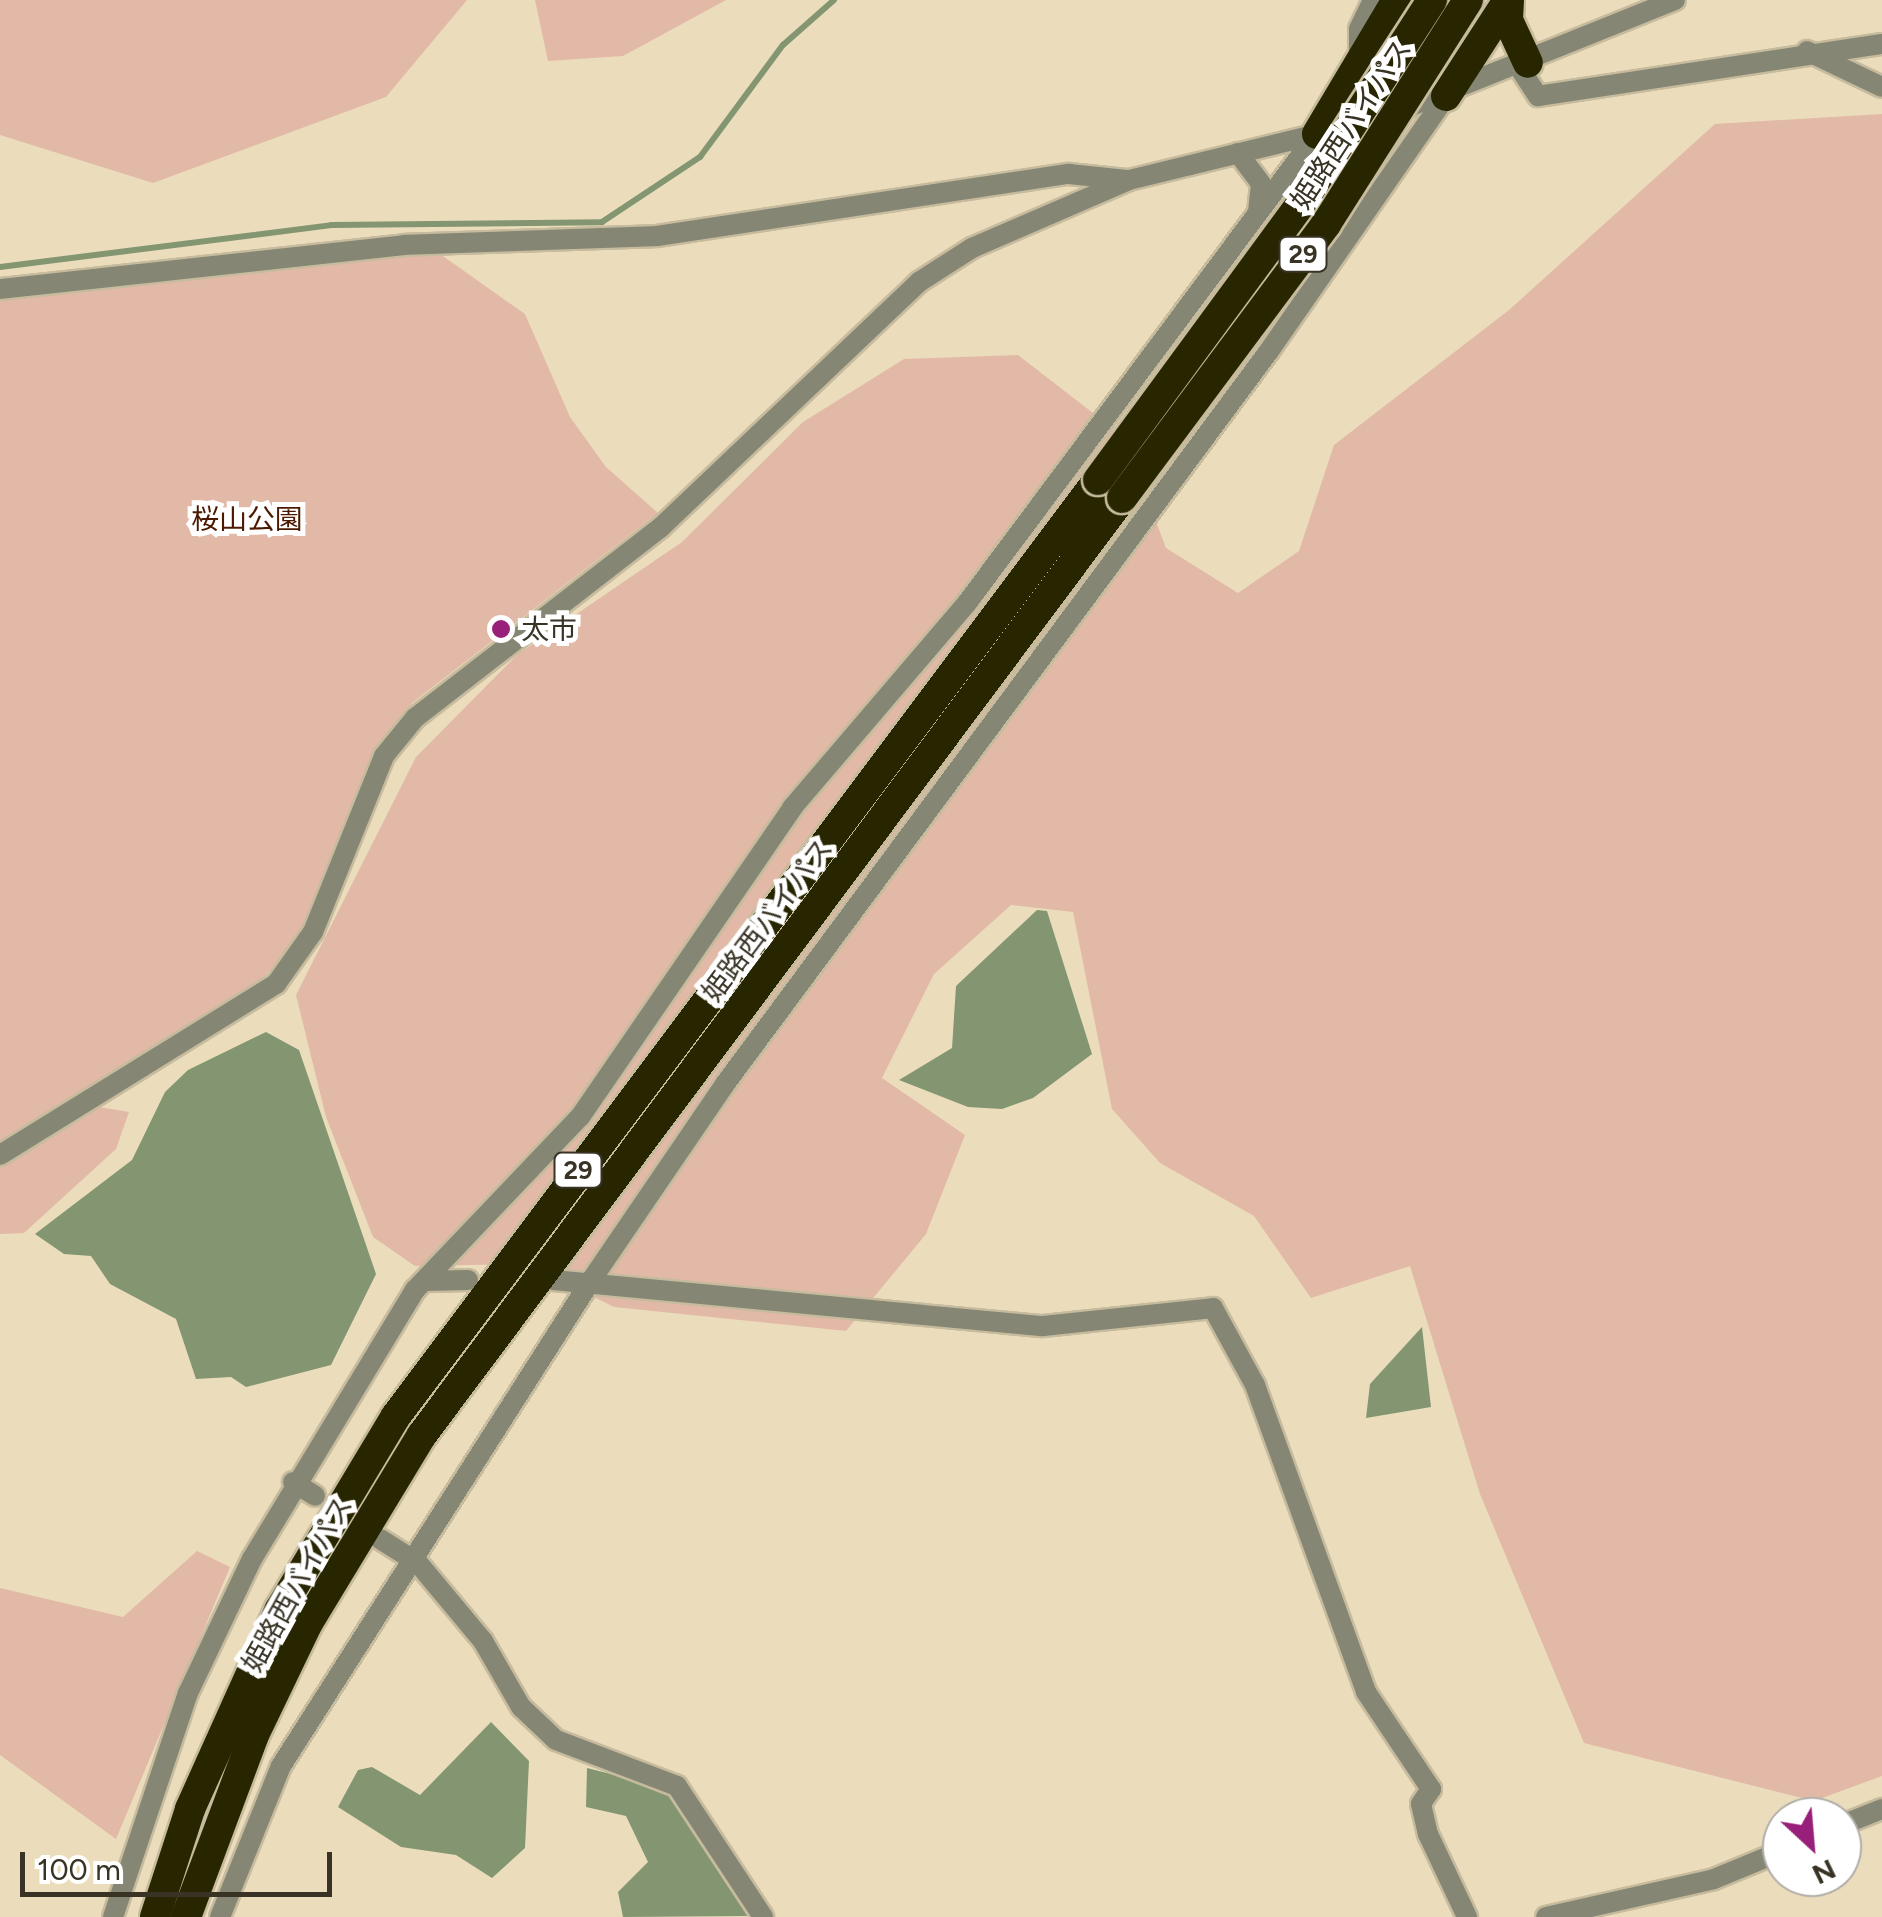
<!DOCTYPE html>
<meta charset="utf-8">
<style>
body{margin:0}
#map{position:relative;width:1882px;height:1917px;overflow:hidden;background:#ebddbc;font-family:Figtree,"Noto Sans JP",sans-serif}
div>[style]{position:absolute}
.green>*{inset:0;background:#e2b9a7}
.water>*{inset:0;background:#839671}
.stream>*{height:6px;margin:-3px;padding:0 3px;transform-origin:3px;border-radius:3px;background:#839671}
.roads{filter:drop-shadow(2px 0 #c7bb9e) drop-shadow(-2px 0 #c7bb9e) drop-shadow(0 2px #c7bb9e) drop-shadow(0 -2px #c7bb9e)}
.minor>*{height:20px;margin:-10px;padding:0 10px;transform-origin:10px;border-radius:10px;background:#858674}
.highway>*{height:30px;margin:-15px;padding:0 15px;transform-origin:15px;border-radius:15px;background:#272600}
.bridges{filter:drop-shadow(2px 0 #c7bb9e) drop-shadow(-2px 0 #c7bb9e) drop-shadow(0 2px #c7bb9e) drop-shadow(0 -2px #c7bb9e)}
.highway-bridge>*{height:30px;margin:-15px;padding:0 15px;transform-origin:15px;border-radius:15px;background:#272600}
.dots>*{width:28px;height:28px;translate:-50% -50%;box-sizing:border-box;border:5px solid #fff;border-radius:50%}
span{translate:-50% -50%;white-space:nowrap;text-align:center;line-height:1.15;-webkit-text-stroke:10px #fff;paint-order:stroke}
.shield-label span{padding:2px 8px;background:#fff;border:2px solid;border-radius:8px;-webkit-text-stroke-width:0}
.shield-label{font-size:25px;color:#393326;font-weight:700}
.street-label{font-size:28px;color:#393326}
.park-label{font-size:28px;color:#4d1900}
.poi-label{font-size:28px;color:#393326}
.left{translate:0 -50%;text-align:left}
.north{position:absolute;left:1762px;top:1797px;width:100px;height:100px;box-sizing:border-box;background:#fff;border:2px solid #b0ada8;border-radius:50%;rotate:154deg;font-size:28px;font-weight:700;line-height:40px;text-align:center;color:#393326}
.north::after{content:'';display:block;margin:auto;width:35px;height:45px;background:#99207a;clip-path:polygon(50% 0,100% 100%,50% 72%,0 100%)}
.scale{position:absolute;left:20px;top:1852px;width:312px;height:45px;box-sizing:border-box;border:5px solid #393326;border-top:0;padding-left:12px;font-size:30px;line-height:35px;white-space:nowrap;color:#393326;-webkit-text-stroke:8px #fff;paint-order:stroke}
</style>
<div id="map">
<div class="green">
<div style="clip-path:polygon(0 0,467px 0,386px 97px,153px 183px,0 135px)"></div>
<div style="clip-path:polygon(535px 0,726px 0,623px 56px,548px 61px)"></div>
<div style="clip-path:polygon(1882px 114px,1882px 1776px,1814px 1801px,1584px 1743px,1480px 1494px,1410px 1266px,1311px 1298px,1254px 1216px,1160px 1163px,1112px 1109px,1073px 912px,1011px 905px,934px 974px,882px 1078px,965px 1135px,926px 1234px,846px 1331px,614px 1307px,527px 1264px,415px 1266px,373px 1237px,326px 1117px,296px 995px,416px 757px,518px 654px,682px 542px,803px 422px,904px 359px,1018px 355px,1124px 437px,1166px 548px,1238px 593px,1299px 551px,1334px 445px,1509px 310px,1715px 124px)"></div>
<div style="clip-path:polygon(433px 249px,525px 314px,570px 417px,606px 467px,658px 513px,412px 703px,374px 751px,305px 930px,248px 996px,64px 1101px,129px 1112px,116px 1149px,24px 1233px,0 1234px,0 295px)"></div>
<div style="clip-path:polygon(197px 1551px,230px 1567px,116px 1839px,0 1755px,0 1588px,123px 1617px)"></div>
</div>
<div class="water">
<div style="clip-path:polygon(1037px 910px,1047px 911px,1092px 1054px,1033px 1098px,1002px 1109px,968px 1107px,899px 1080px,952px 1048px,956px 986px)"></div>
<div style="clip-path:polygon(266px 1032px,299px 1050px,376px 1274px,331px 1365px,246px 1387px,231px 1377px,196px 1379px,176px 1319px,110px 1284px,91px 1256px,64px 1254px,35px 1234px,132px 1160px,165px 1092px,188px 1070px)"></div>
<div style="clip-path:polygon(1422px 1327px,1431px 1407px,1366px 1418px,1370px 1384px)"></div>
<div style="clip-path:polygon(491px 1722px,529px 1761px,525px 1848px,492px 1878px,456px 1855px,401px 1847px,338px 1807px,358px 1770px,372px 1767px,420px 1795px)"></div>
<div style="clip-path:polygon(587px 1768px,671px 1789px,750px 1916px,623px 1917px,618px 1892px,648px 1862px,626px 1816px,586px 1807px)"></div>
</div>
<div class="stream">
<div style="left:0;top:267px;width:334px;rotate:-7.2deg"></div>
<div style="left:331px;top:225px;width:271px;rotate:-0.6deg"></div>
<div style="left:602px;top:222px;width:118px;rotate:-33.6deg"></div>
<div style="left:700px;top:157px;width:139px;rotate:-53.5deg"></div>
<div style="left:783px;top:45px;width:68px;rotate:-41.4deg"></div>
</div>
<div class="roads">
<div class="minor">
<div style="left:1807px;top:51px;width:83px;rotate:25.6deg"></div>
<div style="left:1359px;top:63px;width:34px;rotate:-90deg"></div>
<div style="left:1359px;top:29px;width:32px;rotate:-64deg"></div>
<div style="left:1519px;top:67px;width:35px;rotate:57deg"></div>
<div style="left:1538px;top:96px;width:348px;rotate:-8.6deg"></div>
<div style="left:1238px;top:153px;width:39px;rotate:53deg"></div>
<div style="left:1261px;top:184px;width:28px;rotate:96deg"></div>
<div style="left:0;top:289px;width:406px;rotate:-6.2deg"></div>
<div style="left:404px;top:245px;width:253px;rotate:-2deg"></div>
<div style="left:657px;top:236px;width:417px;rotate:-8.6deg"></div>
<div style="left:1069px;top:174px;width:58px;rotate:5.9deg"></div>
<div style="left:0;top:1155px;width:325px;rotate:-31.8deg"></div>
<div style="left:276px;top:984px;width:64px;rotate:-54.6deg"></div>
<div style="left:313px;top:932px;width:190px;rotate:-68deg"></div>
<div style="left:384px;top:756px;width:49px;rotate:-50.8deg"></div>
<div style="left:415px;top:718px;width:311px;rotate:-37.8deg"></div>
<div style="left:661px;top:527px;width:356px;rotate:-43.5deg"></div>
<div style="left:919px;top:282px;width:63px;rotate:-32.7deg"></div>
<div style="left:972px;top:248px;width:171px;rotate:-23.4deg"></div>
<div style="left:1129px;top:180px;width:257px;rotate:-13.7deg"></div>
<div style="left:1379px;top:119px;width:319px;rotate:-21.9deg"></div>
<div style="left:553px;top:1280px;width:492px;rotate:5.4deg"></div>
<div style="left:1043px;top:1326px;width:171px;rotate:-6deg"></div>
<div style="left:1213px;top:1308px;width:88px;rotate:61.4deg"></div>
<div style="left:1255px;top:1385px;width:326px;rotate:70.1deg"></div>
<div style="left:1366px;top:1692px;width:117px;rotate:56.2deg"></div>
<div style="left:1431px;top:1789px;width:18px;rotate:124deg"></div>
<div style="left:1421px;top:1804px;width:31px;rotate:77deg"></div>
<div style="left:1428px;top:1834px;width:92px;rotate:64.8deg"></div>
<div style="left:424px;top:1281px;width:44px;rotate:-1.3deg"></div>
<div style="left:293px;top:1482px;width:26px;rotate:32deg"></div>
<div style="left:380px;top:1539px;width:45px;rotate:32.3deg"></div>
<div style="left:418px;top:1563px;width:102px;rotate:50.2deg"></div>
<div style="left:483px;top:1641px;width:76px;rotate:60.1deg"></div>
<div style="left:521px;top:1707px;width:48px;rotate:43.3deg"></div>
<div style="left:556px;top:1740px;width:129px;rotate:20.8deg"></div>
<div style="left:677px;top:1786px;width:157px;rotate:56.7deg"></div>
<div style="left:1842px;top:1825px;width:43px;rotate:-21.8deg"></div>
<div style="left:113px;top:1917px;width:236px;rotate:-71.5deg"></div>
<div style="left:188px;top:1693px;width:148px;rotate:-64.5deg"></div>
<div style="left:252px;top:1559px;width:315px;rotate:-58.8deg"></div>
<div style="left:415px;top:1290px;width:239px;rotate:-46.4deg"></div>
<div style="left:580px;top:1117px;width:375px;rotate:-55.5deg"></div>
<div style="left:792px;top:808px;width:270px;rotate:-49.5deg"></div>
<div style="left:967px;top:603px;width:585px;rotate:-53.27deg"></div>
<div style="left:220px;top:1917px;width:163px;rotate:-68deg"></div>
<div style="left:281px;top:1766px;width:578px;rotate:-57.44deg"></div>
<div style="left:592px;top:1279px;width:236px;rotate:-55.7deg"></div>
<div style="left:725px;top:1084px;width:913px;rotate:-53.42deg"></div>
<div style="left:1269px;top:351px;width:310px;rotate:-55.2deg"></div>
<div style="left:1546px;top:1917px;width:172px;rotate:-12.7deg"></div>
<div style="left:1714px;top:1879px;width:74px;rotate:-22.4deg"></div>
</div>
<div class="highway">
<div style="left:1509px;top:0;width:20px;rotate:93deg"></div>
<div style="left:1508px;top:20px;width:47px;rotate:65.1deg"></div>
<div style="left:1446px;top:96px;width:114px;rotate:-57.1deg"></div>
<div style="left:1317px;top:134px;width:156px;rotate:-59.2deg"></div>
<div style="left:155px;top:1917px;width:114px;rotate:-72deg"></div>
<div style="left:190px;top:1809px;width:219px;rotate:-65.8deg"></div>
<div style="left:280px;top:1609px;width:225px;rotate:-59deg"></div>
<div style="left:396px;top:1416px;width:1170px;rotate:-53.13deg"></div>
<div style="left:186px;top:1917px;width:194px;rotate:-69.5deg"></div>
<div style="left:254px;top:1735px;width:124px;rotate:-64.3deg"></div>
<div style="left:308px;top:1623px;width:220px;rotate:-58.8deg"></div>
<div style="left:422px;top:1435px;width:1170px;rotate:-53.24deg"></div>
</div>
</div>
<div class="bridges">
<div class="highway-bridge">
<div style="left:1098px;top:480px;width:341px;rotate:-53.7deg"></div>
<div style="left:1300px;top:205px;width:244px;rotate:-57.2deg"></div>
<div style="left:1122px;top:498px;width:342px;rotate:-53.3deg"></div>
<div style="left:1326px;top:224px;width:265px;rotate:-57.6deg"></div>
</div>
</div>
<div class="dots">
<div style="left:501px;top:629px;background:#99207a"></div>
</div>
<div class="shield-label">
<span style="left:1303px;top:254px">29</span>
<span style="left:578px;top:1170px">29</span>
</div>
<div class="street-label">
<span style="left:1351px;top:124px;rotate:-57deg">姫路西バイパス</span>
<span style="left:767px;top:920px;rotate:-53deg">姫路西バイパス</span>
<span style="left:297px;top:1584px;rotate:-61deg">姫路西バイパス</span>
</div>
<div class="park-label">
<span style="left:247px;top:519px">桜山公園</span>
</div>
<div class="poi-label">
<span class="left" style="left:521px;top:629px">太市</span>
</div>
<div class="north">N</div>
<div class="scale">100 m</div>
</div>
